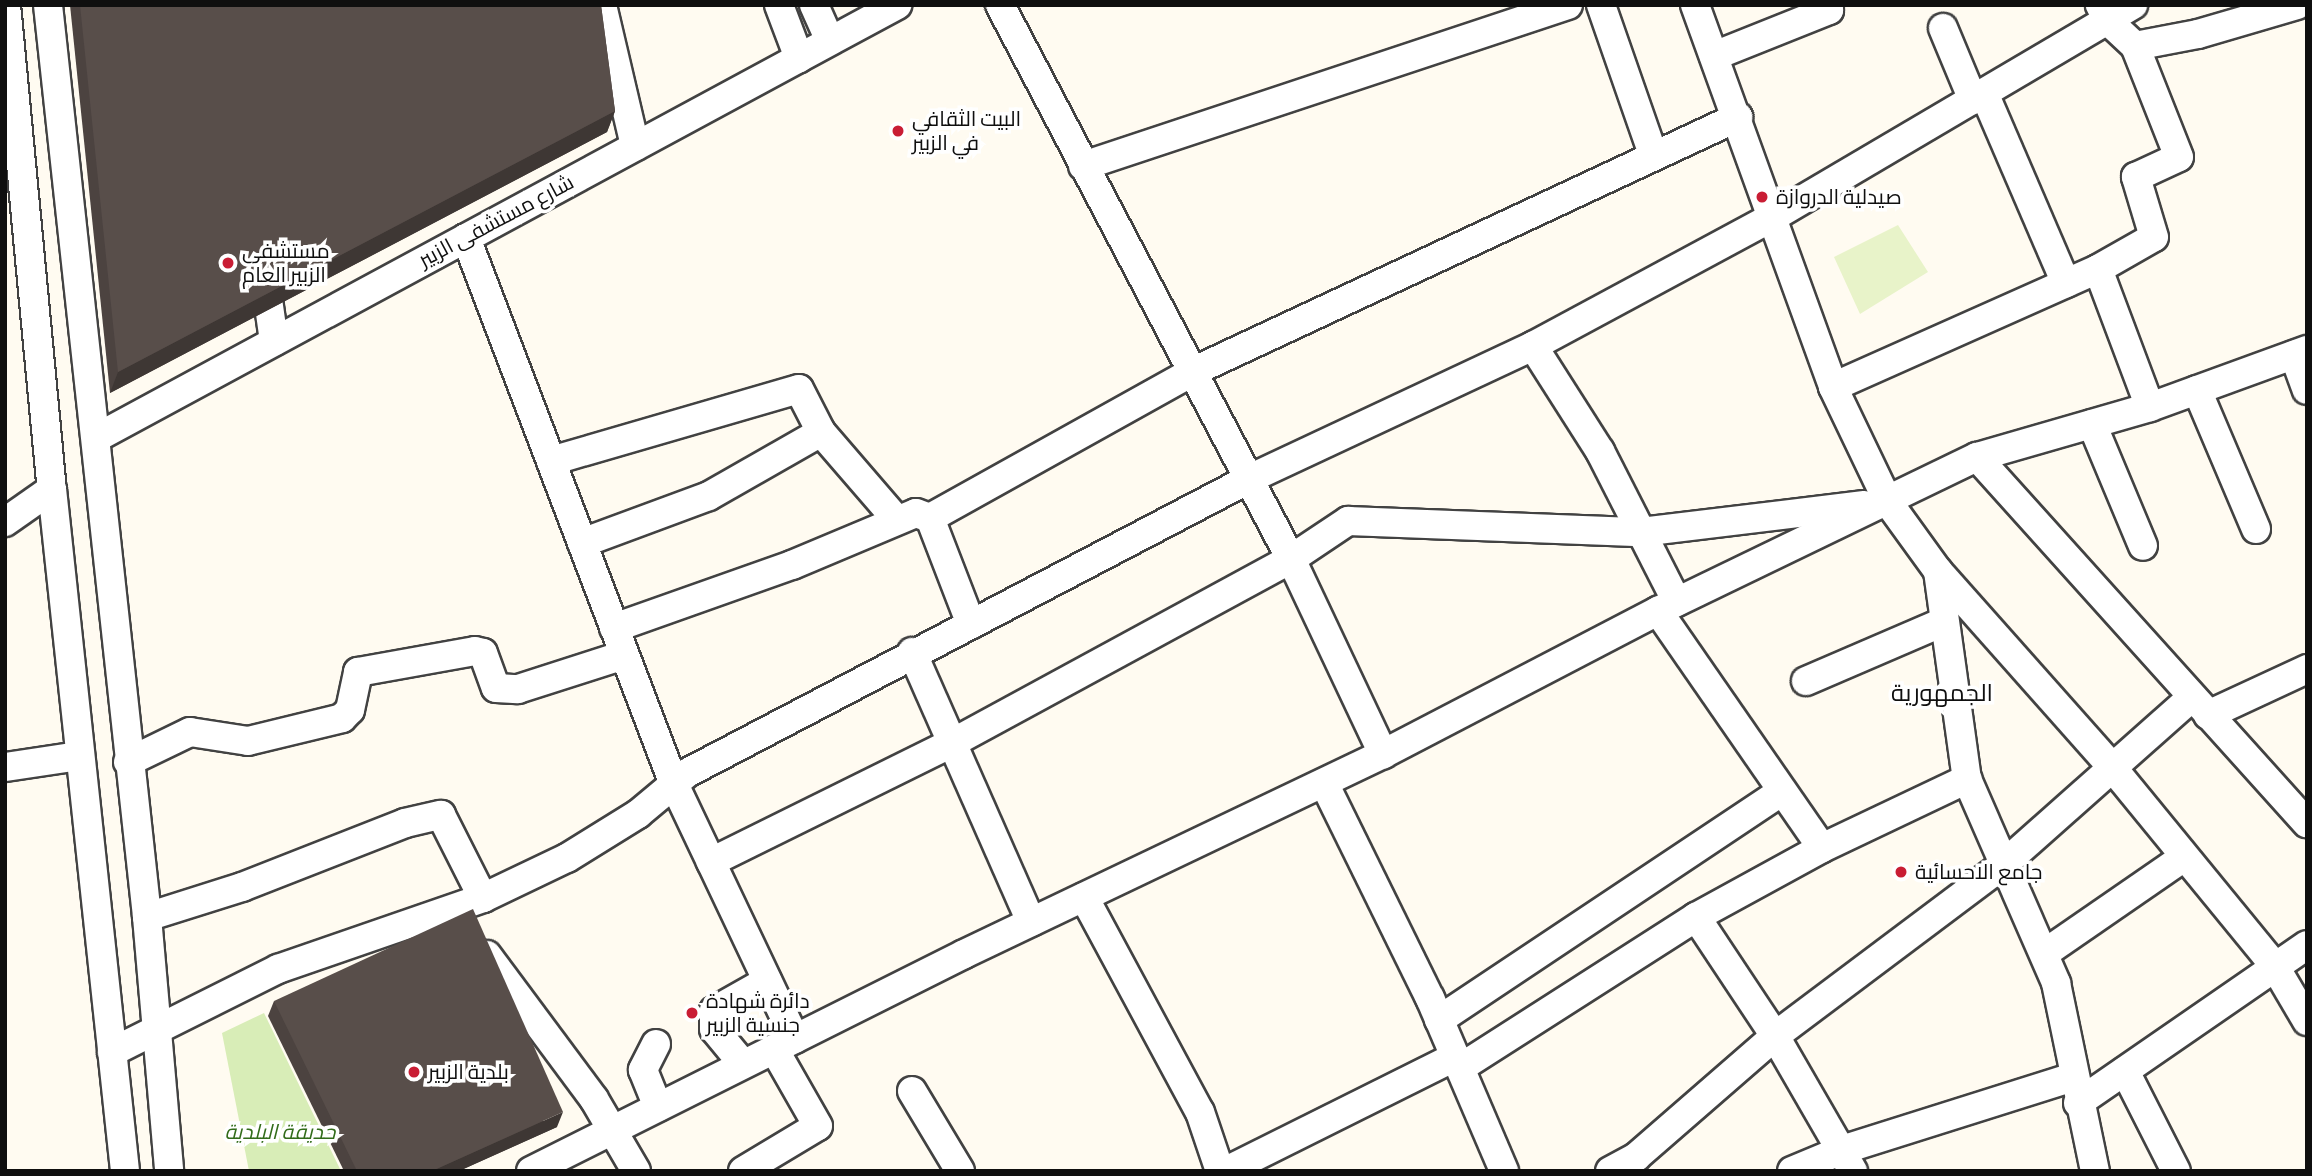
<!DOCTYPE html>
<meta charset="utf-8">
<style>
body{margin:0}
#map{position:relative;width:2312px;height:1176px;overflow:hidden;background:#fffbf1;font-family:"Crimson Pro",Cairo,serif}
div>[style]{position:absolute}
.green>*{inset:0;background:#d8edb7}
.pitch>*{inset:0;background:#e8f3c9}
.roads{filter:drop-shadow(2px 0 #424242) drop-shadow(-2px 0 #424242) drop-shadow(0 2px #424242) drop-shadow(0 -2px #424242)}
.minor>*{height:28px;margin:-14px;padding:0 14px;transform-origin:14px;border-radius:14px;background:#fff}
.wall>*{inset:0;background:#4c4340}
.shaded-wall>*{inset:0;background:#3e3734}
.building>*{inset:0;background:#584e4a}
.dots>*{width:19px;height:19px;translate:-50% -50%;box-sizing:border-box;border:4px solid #fff;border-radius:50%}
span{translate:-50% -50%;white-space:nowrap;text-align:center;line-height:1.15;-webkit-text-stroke:7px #fff;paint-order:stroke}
.poi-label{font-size:21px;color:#0f0f0f}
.left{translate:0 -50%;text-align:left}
.street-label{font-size:21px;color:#0f0f0f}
.park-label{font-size:21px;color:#326c1a;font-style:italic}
.quarter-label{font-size:24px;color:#0f0f0f}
.frame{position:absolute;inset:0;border:7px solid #0f0f0f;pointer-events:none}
</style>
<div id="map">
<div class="green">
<div style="clip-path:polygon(264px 1013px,341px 1171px,249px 1171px,222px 1033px)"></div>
</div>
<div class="pitch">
<div style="clip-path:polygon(1898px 225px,1928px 272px,1860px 314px,1834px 257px)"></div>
</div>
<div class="roads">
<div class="minor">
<div style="left:6px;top:5px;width:486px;rotate:84.6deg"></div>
<div style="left:52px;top:489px;width:686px;rotate:83.89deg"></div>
<div style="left:48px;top:5px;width:917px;rotate:83.8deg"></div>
<div style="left:147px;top:917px;width:255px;rotate:85deg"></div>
<div style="left:602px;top:5px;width:145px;rotate:76.8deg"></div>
<div style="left:779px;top:5px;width:57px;rotate:69.3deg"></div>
<div style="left:814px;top:5px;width:39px;rotate:66deg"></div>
<div style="left:1000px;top:5px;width:626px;rotate:62.29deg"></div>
<div style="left:1291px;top:559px;width:216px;rotate:64.7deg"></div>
<div style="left:1601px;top:5px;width:158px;rotate:70.8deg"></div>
<div style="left:1695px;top:5px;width:406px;rotate:70.1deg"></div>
<div style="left:1833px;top:387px;width:127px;rotate:64.4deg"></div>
<div style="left:1888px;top:502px;width:85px;rotate:54.1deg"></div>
<div style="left:1938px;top:571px;width:261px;rotate:48.4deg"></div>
<div style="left:2111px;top:766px;width:257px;rotate:50.7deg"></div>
<div style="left:2274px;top:965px;width:65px;rotate:59.5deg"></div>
<div style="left:1943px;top:28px;width:78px;rotate:67.4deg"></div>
<div style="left:2135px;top:46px;width:64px;rotate:-10.8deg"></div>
<div style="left:2198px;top:34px;width:103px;rotate:-16.3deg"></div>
<div style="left:1714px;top:56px;width:124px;rotate:-21.8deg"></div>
<div style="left:1829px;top:10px;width:6px;rotate:-121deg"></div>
<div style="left:1984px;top:93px;width:207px;rotate:66.7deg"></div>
<div style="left:1083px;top:166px;width:511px;rotate:-18.36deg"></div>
<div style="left:466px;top:238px;width:584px;rotate:69.15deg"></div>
<div style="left:674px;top:784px;width:282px;rotate:64.6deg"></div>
<div style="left:2098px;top:269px;width:147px;rotate:69.4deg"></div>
<div style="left:264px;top:271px;width:71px;rotate:81.9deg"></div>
<div style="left:1533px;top:346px;width:125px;rotate:57.5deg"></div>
<div style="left:1600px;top:451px;width:169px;rotate:63deg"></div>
<div style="left:2294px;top:355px;width:37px;rotate:70deg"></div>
<div style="left:1833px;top:387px;width:290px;rotate:-24deg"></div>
<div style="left:2098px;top:269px;width:64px;rotate:-29.7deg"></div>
<div style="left:2154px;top:237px;width:63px;rotate:-106.7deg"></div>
<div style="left:2136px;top:177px;width:47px;rotate:-24.9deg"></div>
<div style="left:2179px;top:157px;width:119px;rotate:-111.6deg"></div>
<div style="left:2135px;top:46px;width:37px;rotate:-137deg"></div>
<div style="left:2108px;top:21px;width:18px;rotate:-117deg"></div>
<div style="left:2197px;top:390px;width:151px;rotate:67deg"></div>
<div style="left:2092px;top:424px;width:132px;rotate:67.3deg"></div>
<div style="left:96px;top:438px;width:911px;rotate:-28.39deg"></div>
<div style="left:1977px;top:457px;width:493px;rotate:48deg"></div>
<div style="left:551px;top:461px;width:258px;rotate:-16.2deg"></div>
<div style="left:799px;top:389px;width:48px;rotate:62.9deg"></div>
<div style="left:821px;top:432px;width:116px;rotate:49.2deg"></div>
<div style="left:930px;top:518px;width:300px;rotate:-29.1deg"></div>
<div style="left:1192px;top:372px;width:603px;rotate:-25.03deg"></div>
<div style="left:5px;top:522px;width:57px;rotate:-35.1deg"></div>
<div style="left:582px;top:543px;width:135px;rotate:-20.3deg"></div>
<div style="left:709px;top:496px;width:129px;rotate:-29.7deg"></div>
<div style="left:1938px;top:571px;width:210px;rotate:82.1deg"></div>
<div style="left:1967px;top:779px;width:223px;rotate:66.4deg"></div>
<div style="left:2056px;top:983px;width:192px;rotate:78.3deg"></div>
<div style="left:1658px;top:611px;width:288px;rotate:55.3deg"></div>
<div style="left:614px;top:628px;width:189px;rotate:-19.5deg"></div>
<div style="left:792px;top:565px;width:134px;rotate:-22.8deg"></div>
<div style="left:916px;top:513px;width:15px;rotate:20deg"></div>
<div style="left:930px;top:518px;width:114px;rotate:68.9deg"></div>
<div style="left:912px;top:652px;width:295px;rotate:66.2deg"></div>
<div style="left:1806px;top:681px;width:149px;rotate:-23.3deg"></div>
<div style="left:2208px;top:715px;width:109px;rotate:-24.9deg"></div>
<div style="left:128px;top:762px;width:69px;rotate:-25.8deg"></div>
<div style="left:190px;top:732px;width:59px;rotate:8.8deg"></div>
<div style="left:248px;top:741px;width:97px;rotate:-13.7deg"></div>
<div style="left:342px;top:718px;width:11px;rotate:-45deg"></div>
<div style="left:350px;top:710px;width:39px;rotate:-78deg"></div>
<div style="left:358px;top:672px;width:119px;rotate:-10.2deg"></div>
<div style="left:475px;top:651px;width:8px;rotate:14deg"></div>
<div style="left:483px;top:653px;width:37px;rotate:70deg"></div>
<div style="left:496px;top:688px;width:22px;rotate:3deg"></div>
<div style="left:518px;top:689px;width:111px;rotate:-17.8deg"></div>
<div style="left:5px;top:767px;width:75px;rotate:-8.5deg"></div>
<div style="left:1324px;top:783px;width:240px;rotate:63.8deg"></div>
<div style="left:1430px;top:998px;width:188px;rotate:66.8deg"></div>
<div style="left:711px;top:862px;width:269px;rotate:-26.3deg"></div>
<div style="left:952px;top:743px;width:386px;rotate:-28.5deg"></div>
<div style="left:1291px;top:559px;width:69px;rotate:-33.7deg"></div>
<div style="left:1348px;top:521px;width:293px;rotate:2.2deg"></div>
<div style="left:1641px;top:532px;width:225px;rotate:-6.9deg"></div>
<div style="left:1084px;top:897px;width:244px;rotate:61.7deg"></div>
<div style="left:1200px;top:1112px;width:62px;rotate:71.3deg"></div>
<div style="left:147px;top:917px;width:100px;rotate:-17.5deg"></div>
<div style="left:242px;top:887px;width:175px;rotate:-21.4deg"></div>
<div style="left:405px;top:823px;width:37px;rotate:-13deg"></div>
<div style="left:441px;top:815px;width:93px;rotate:63.2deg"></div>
<div style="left:1696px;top:917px;width:143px;rotate:56.4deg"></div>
<div style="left:1775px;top:1036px;width:156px;rotate:60deg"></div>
<div style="left:2045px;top:953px;width:169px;rotate:-34.6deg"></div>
<div style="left:487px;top:955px;width:179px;rotate:53.4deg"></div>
<div style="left:594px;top:1099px;width:83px;rotate:59.7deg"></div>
<div style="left:1439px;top:1020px;width:412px;rotate:-33.7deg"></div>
<div style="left:656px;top:1044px;width:29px;rotate:117deg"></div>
<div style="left:643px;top:1070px;width:40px;rotate:68deg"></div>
<div style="left:112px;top:1052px;width:186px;rotate:-26.6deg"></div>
<div style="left:278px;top:969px;width:217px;rotate:-19.1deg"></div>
<div style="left:483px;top:898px;width:93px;rotate:-25.5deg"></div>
<div style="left:567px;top:858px;width:84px;rotate:-31.8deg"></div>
<div style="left:638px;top:814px;width:64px;rotate:-39.9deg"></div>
<div style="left:687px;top:773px;width:632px;rotate:-27.62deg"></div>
<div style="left:1247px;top:480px;width:316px;rotate:-25.1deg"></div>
<div style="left:1533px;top:346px;width:272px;rotate:-28.3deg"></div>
<div style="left:1773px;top:217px;width:418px;rotate:-30.5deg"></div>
<div style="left:743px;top:1064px;width:45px;rotate:-129.6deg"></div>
<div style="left:714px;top:1029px;width:18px;rotate:-90deg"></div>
<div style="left:714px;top:1011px;width:61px;rotate:-29.5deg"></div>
<div style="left:1460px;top:1068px;width:280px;rotate:-32.6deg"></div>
<div style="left:1696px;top:917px;width:144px;rotate:-28.7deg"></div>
<div style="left:1822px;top:848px;width:161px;rotate:-25.4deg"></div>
<div style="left:2125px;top:1071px;width:112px;rotate:63deg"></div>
<div style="left:912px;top:1091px;width:93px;rotate:59deg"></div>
<div style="left:2078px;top:1103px;width:278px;rotate:-34.6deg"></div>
<div style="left:531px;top:1171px;width:484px;rotate:-26.6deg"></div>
<div style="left:964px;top:954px;width:464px;rotate:-25.5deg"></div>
<div style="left:1383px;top:754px;width:310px;rotate:-27.5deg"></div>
<div style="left:1658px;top:611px;width:354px;rotate:-25.8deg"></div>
<div style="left:1977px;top:457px;width:180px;rotate:-16.1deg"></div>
<div style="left:2150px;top:407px;width:167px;rotate:-20deg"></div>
<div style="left:743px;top:1171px;width:87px;rotate:-31deg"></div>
<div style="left:818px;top:1126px;width:89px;rotate:-119.7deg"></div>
<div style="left:1226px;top:1171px;width:256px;rotate:-26.5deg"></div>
<div style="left:1610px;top:1171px;width:30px;rotate:-28deg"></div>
<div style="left:1636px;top:1157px;width:184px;rotate:-41deg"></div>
<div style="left:1775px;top:1036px;width:286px;rotate:-36.9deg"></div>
<div style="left:2004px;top:864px;width:250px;rotate:-41.6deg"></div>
<div style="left:1792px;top:1171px;width:54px;rotate:-22.8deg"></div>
<div style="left:1842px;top:1150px;width:243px;rotate:-17.5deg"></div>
</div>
</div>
<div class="wall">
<div style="clip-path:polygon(70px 5px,601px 5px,615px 111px,607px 132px,110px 393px)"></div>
<div style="clip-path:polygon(274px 1001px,557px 1127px,459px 1171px,344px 1171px,268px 1016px)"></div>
</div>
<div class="shaded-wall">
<div style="clip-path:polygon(615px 111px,607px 132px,110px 393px,118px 372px)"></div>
<div style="clip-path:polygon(563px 1112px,557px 1127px,459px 1171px,432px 1171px)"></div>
</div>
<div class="building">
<div style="clip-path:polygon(80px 5px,601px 5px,615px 111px,118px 372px)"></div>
<div style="clip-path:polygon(473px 909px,563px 1112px,432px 1171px,357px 1171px,274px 1001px)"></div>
</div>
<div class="dots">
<div style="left:898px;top:131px;background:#c91d34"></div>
<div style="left:1762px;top:197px;background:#c91d34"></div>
<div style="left:228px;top:263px;background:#c91d34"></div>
<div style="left:1901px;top:872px;background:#c91d34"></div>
<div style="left:692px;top:1013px;background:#c91d34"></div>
<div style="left:414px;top:1072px;background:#c91d34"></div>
</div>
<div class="poi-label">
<span class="left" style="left:912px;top:131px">البيت الثقافي<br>في الزبير</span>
<span class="left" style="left:1776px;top:197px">صيدلية الدروازة</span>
<span class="left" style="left:242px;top:263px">مستشفى<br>الزبير العام</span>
<span class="left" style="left:1915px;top:872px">جامع الاحسائية</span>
<span class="left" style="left:706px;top:1013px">دائرة شهادة<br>جنسية الزبير</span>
<span class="left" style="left:428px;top:1072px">بلدية الزبير</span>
</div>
<div class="street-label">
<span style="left:496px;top:221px;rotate:-28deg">شارع مستشفى الزبير</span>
</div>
<div class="park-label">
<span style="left:280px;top:1132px">حديقة البلدية</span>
</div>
<div class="quarter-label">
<span style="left:1942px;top:693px">الجمهورية</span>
</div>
<div class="frame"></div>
</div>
